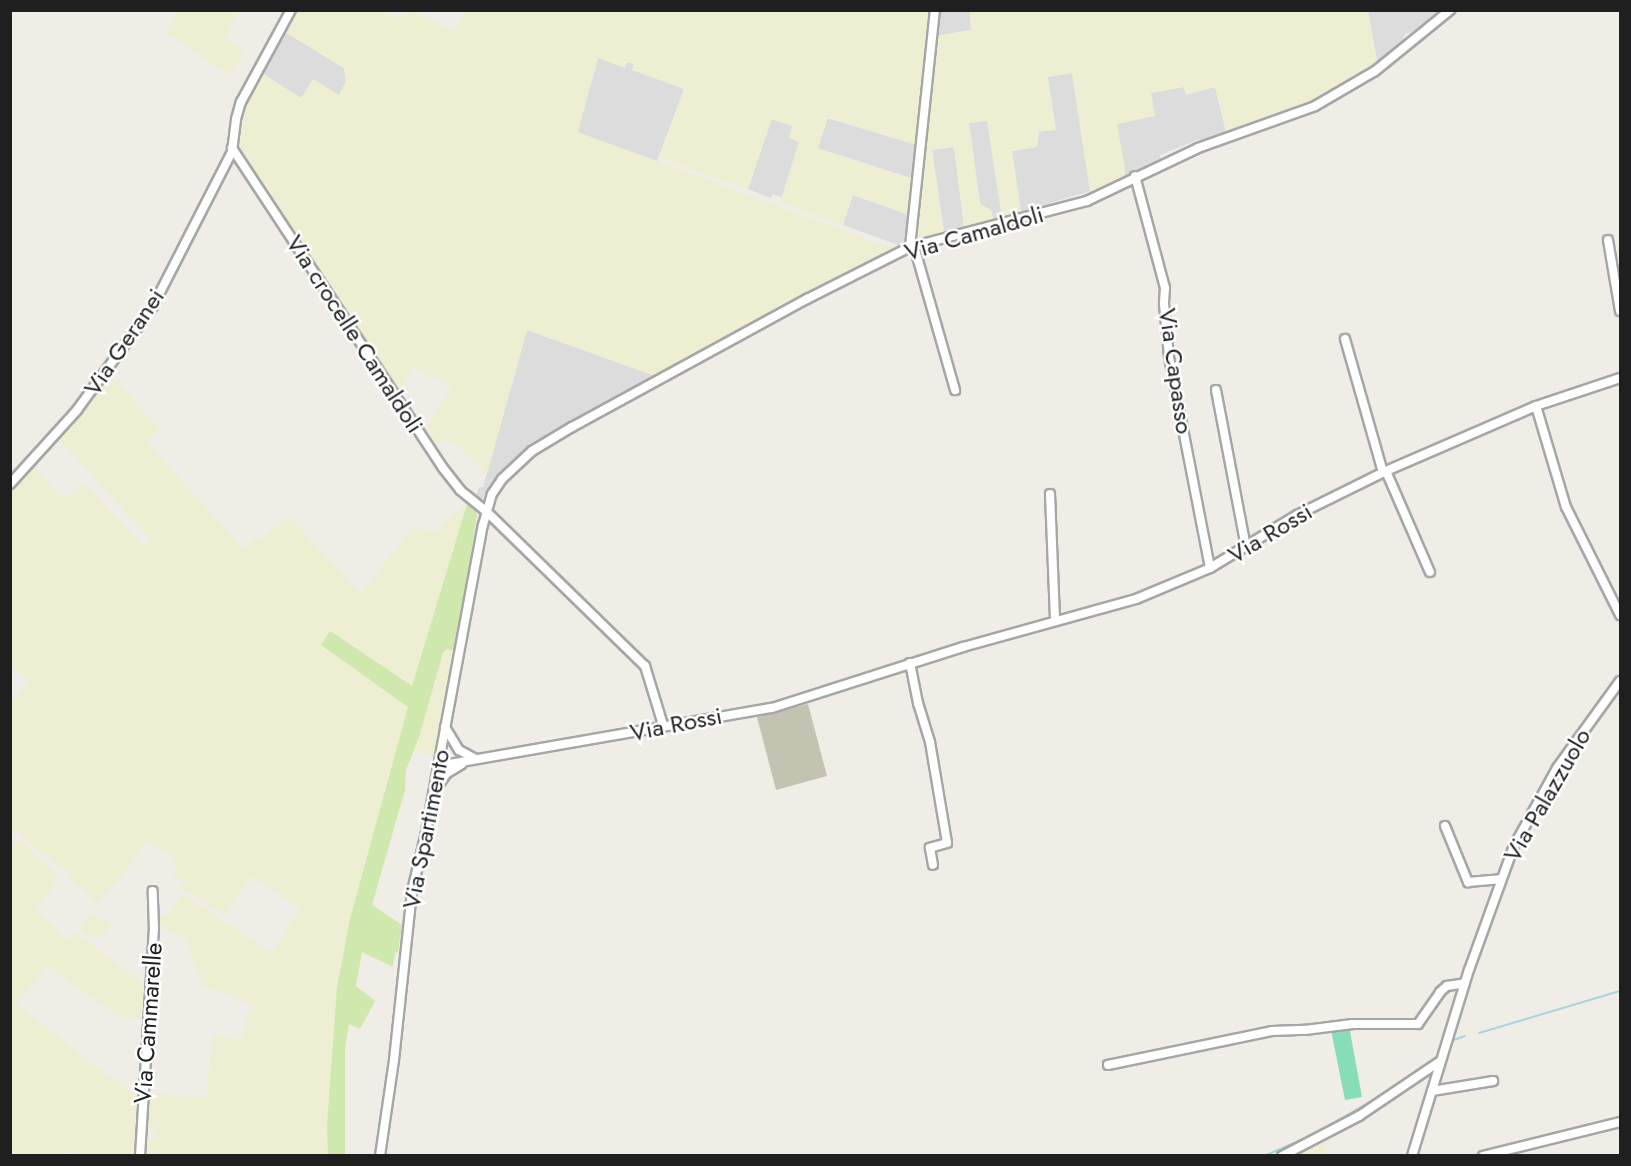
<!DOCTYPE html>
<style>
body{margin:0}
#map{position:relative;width:1631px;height:1166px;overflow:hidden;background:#f0ece6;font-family:Jost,sans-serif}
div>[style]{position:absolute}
.residential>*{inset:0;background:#dddcdc}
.construction>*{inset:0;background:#c4c3b1}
.farmland>*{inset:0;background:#eeeed2}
.grass>*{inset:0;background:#cee8ad}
.pitch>*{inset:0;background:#86ddb6}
.stream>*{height:2px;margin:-1px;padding:0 1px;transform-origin:1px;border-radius:1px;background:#a8d4dc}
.roads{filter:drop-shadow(2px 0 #a6a6a6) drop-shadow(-2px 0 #a6a6a6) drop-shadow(0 2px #a6a6a6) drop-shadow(0 -2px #a6a6a6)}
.minor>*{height:8px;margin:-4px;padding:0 4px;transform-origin:4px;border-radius:4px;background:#fff}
span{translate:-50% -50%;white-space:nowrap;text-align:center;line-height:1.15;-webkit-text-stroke:5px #fff;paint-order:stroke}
.street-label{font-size:24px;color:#1f1f1f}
.frame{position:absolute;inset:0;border:12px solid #1f1f1f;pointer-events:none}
</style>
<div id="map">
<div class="residential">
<div style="clip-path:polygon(938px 11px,970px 11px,971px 30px,935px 36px)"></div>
<div style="clip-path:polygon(1368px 11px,1440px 11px,1410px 33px,1406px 33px,1401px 41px,1377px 61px)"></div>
<div style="clip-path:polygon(283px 31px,344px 68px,346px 82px,339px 95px,301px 98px,260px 72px)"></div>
<div style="clip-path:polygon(598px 58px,625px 67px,627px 62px,634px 64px,633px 70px,684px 89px,657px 161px,577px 133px)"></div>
<div style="clip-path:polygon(1072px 73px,1090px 191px,1021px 212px,1012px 151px,1037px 147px,1047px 77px)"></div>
<div style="clip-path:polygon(1184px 87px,1186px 95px,1215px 87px,1226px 132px,1201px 141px,1197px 140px,1160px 155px,1161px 161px,1124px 177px,1125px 169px,1116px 123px,1154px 116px,1151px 93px)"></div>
<div style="clip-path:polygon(827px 118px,917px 145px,914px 179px,818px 149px)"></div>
<div style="clip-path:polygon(771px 119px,792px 126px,799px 142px,782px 197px,772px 194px,771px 198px,748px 189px)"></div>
<div style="clip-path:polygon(987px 120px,1002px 217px,993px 219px,991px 210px,980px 204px,969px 123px)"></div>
<div style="clip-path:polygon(954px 147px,964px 227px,944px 232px,932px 150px)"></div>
<div style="clip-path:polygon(853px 195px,909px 215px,907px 243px,901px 246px,843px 225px)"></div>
<div style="clip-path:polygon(527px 330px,655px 376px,523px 453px,507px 465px,489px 486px,482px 500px,478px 502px,475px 500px,479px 487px,483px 487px)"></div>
</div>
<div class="construction">
<div style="clip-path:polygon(808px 704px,827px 776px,776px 790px,757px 717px)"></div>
</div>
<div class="farmland">
<div style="clip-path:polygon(179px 10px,240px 11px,225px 38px,244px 52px,229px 75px,165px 32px)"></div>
<div style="clip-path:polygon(467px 10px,933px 11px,917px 145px,828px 118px,818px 148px,914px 179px,909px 215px,853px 195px,843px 225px,780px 202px,799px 142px,789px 138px,792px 126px,772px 119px,748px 189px,659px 157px,684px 89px,632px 70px,634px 64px,627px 62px,625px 68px,598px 58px,578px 132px,896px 250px,655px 376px,527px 330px,487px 474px,482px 473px,483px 469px,459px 447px,443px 439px,434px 450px,423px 433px,452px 387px,434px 376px,432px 379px,413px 367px,397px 395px,247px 167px,238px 148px,237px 134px,241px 112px,260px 72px,301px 98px,313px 79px,339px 95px,346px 82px,344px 68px,283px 31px,295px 11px,384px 11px,400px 20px,406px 11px,415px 11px,453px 31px)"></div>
<div style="clip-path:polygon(970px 11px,1368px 11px,1377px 61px,1335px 90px,1314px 100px,1226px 132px,1215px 87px,1186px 95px,1184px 87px,1151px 93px,1155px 116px,1117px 124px,1125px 169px,1124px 177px,1090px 191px,1072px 73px,1048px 77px,1056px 130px,1038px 132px,1037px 147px,1012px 151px,1021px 212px,1002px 217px,987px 121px,969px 123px,980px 204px,991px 210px,993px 219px,964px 227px,954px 147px,932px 150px,944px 232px,915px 240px,935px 36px,971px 30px)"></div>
<div style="clip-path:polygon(107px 376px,114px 378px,159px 429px,146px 441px,243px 549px,256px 537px,260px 541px,288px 517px,361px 593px,415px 525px,421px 530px,428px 529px,434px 534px,462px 506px,466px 507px,423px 657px,412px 686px,330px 631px,321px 645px,408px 707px,344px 946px,337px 987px,327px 1125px,328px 1155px,143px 1155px,144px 1139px,156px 1139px,156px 1130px,144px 1129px,146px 1093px,206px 1098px,213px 1035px,241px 1040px,251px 1004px,202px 986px,187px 940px,156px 924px,158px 915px,167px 917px,182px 894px,272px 953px,300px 908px,251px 876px,225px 916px,180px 887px,183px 882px,172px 874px,177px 866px,173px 862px,175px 858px,147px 841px,120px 879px,97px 903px,72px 881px,68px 871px,59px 867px,11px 826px,11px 702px,29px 681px,11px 664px,11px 489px,32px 465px,64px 500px,84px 483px,144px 547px,151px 540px,57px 437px)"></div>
<div style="clip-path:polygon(446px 649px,456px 651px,438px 757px,413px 750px)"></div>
<div style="clip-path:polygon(19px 840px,58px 874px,51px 883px,55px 886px,36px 909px,68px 941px,75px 932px,147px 987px,146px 1021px,117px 1016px,47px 966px,16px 1004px,141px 1101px,138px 1155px,74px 1155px,66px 1150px,61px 1155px,11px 1156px,10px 850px)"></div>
<div style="clip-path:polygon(91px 914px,111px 924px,107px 932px,92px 939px,79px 928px)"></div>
<div style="clip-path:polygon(1323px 1140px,1327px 1155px,1289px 1156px)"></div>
</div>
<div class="grass">
<div style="clip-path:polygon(468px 501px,474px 506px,477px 515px,456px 651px,446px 649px,443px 653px,419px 737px,406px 770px,405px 790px,372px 905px,402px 925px,398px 952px,395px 953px,393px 967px,362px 952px,356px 986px,375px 1001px,360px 1029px,349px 1024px,345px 1049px,345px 1156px,328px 1155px,327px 1125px,337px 987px,350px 919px,408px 707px,321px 645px,330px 631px,412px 686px)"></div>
</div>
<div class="pitch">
<div style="clip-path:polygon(1349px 1026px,1362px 1097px,1345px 1100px,1331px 1030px)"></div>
</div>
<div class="stream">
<div style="left:1479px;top:1033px;width:147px;rotate:-16.6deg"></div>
<div style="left:1451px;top:1041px;width:15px;rotate:-20deg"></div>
<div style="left:1264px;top:1156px;width:52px;rotate:-23.6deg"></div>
<div style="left:1312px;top:1135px;width:64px;rotate:-29.7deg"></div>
<div style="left:1368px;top:1103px;width:82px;rotate:-33.1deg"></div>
</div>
<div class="roads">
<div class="minor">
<div style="left:232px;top:148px;width:383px;rotate:56.6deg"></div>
<div style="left:443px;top:468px;width:28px;rotate:52deg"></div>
<div style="left:460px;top:490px;width:33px;rotate:39deg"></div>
<div style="left:486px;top:511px;width:222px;rotate:44.3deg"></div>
<div style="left:645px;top:666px;width:62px;rotate:73deg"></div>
<div style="left:1135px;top:176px;width:116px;rotate:75deg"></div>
<div style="left:1165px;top:288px;width:16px;rotate:94deg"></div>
<div style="left:1164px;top:304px;width:53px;rotate:84.6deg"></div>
<div style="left:1169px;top:357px;width:215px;rotate:79deg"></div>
<div style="left:1608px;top:240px;width:72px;rotate:80.4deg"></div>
<div style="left:914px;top:246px;width:150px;rotate:74.1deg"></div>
<div style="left:910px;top:247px;width:238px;rotate:-84deg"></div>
<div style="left:1345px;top:339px;width:138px;rotate:74.1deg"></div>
<div style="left:1216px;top:390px;width:160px;rotate:79.2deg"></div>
<div style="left:1536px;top:406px;width:105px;rotate:73.5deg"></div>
<div style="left:1566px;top:507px;width:121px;rotate:63.4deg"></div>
<div style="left:1386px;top:471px;width:110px;rotate:66.5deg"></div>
<div style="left:10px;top:484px;width:100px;rotate:-47.8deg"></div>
<div style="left:77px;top:410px;width:127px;rotate:-53.7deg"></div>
<div style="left:152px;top:308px;width:175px;rotate:-62.9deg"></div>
<div style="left:232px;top:152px;width:33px;rotate:-83deg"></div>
<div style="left:236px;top:119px;width:18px;rotate:-74deg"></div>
<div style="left:241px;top:102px;width:105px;rotate:-61.5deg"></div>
<div style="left:1050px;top:494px;width:127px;rotate:87.7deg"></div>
<div style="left:910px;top:663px;width:41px;rotate:78.7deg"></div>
<div style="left:918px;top:703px;width:41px;rotate:72.9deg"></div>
<div style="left:930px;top:742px;width:102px;rotate:80.4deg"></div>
<div style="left:947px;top:843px;width:18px;rotate:164deg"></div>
<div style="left:930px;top:848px;width:17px;rotate:80deg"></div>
<div style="left:445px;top:727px;width:27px;rotate:59deg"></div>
<div style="left:459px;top:750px;width:19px;rotate:28deg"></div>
<div style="left:438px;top:766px;width:339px;rotate:-9.9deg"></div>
<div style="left:772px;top:708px;width:201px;rotate:-17.7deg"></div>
<div style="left:963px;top:647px;width:180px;rotate:-15.5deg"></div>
<div style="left:1136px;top:599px;width:80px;rotate:-22.7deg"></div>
<div style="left:1210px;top:568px;width:102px;rotate:-31.3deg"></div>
<div style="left:1297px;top:515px;width:99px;rotate:-26.3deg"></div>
<div style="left:1386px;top:471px;width:163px;rotate:-23.4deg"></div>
<div style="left:1536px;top:406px;width:89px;rotate:-18.4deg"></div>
<div style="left:435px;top:790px;width:21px;rotate:-55deg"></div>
<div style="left:447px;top:773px;width:17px;rotate:-31deg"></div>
<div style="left:1445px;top:826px;width:61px;rotate:67.7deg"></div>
<div style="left:1468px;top:882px;width:32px;rotate:-5deg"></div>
<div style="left:1108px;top:1065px;width:167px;rotate:-11.7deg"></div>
<div style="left:1272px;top:1031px;width:33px;rotate:-2deg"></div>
<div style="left:1305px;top:1030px;width:48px;rotate:-7.1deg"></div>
<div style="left:1353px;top:1024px;width:65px"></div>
<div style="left:1418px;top:1024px;width:39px;rotate:-55deg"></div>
<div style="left:1440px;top:992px;width:9px;rotate:-41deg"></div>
<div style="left:1447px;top:986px;width:18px;rotate:-9deg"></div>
<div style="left:1432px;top:1091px;width:62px;rotate:-9.3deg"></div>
<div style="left:140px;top:1156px;width:227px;rotate:-86.5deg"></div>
<div style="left:154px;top:929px;width:38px;rotate:-92deg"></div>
<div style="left:380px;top:1156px;width:97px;rotate:-81.7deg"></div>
<div style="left:394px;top:1060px;width:170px;rotate:-83.9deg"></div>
<div style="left:412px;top:891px;width:56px;rotate:-76.5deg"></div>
<div style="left:425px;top:837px;width:317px;rotate:-79.5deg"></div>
<div style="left:483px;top:525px;width:32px;rotate:-74deg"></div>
<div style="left:492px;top:494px;width:18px;rotate:-56deg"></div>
<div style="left:502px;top:479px;width:41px;rotate:-43deg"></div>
<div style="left:532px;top:451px;width:47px;rotate:-31deg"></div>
<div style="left:572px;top:427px;width:268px;rotate:-28.6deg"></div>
<div style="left:807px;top:299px;width:115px;rotate:-26.8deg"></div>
<div style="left:910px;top:247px;width:183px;rotate:-14.6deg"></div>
<div style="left:1087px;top:201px;width:123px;rotate:-25.5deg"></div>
<div style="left:1198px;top:148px;width:124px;rotate:-19.7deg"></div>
<div style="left:1315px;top:106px;width:69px;rotate:-30.3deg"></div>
<div style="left:1375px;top:71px;width:97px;rotate:-39.1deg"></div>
<div style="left:1282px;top:1156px;width:87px;rotate:-27.5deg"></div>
<div style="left:1359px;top:1116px;width:97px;rotate:-34deg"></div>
<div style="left:1412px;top:1156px;width:195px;rotate:-73deg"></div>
<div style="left:1469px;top:970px;width:132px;rotate:-70.1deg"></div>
<div style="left:1514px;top:846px;width:89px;rotate:-61.1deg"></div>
<div style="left:1557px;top:768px;width:107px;rotate:-54.1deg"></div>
<div style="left:1483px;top:1156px;width:141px;rotate:-13.9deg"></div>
</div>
</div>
<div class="street-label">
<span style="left:974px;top:233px;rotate:-16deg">Via Camaldoli</span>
<span style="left:355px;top:334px;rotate:57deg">Via crocelle Camaldoli</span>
<span style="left:124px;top:342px;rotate:-56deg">Via Geranei</span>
<span style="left:1176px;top:371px;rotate:82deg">Via Capasso</span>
<span style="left:1270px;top:533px;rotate:-31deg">Via Rossi</span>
<span style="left:676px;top:724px;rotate:-11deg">Via Rossi</span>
<span style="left:1547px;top:795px;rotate:-60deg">Via Palazzuolo</span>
<span style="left:426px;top:829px;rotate:-79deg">Via Spartimento</span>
<span style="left:148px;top:1023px;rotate:-86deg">Via Cammarelle</span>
</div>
<div class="frame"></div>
</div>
